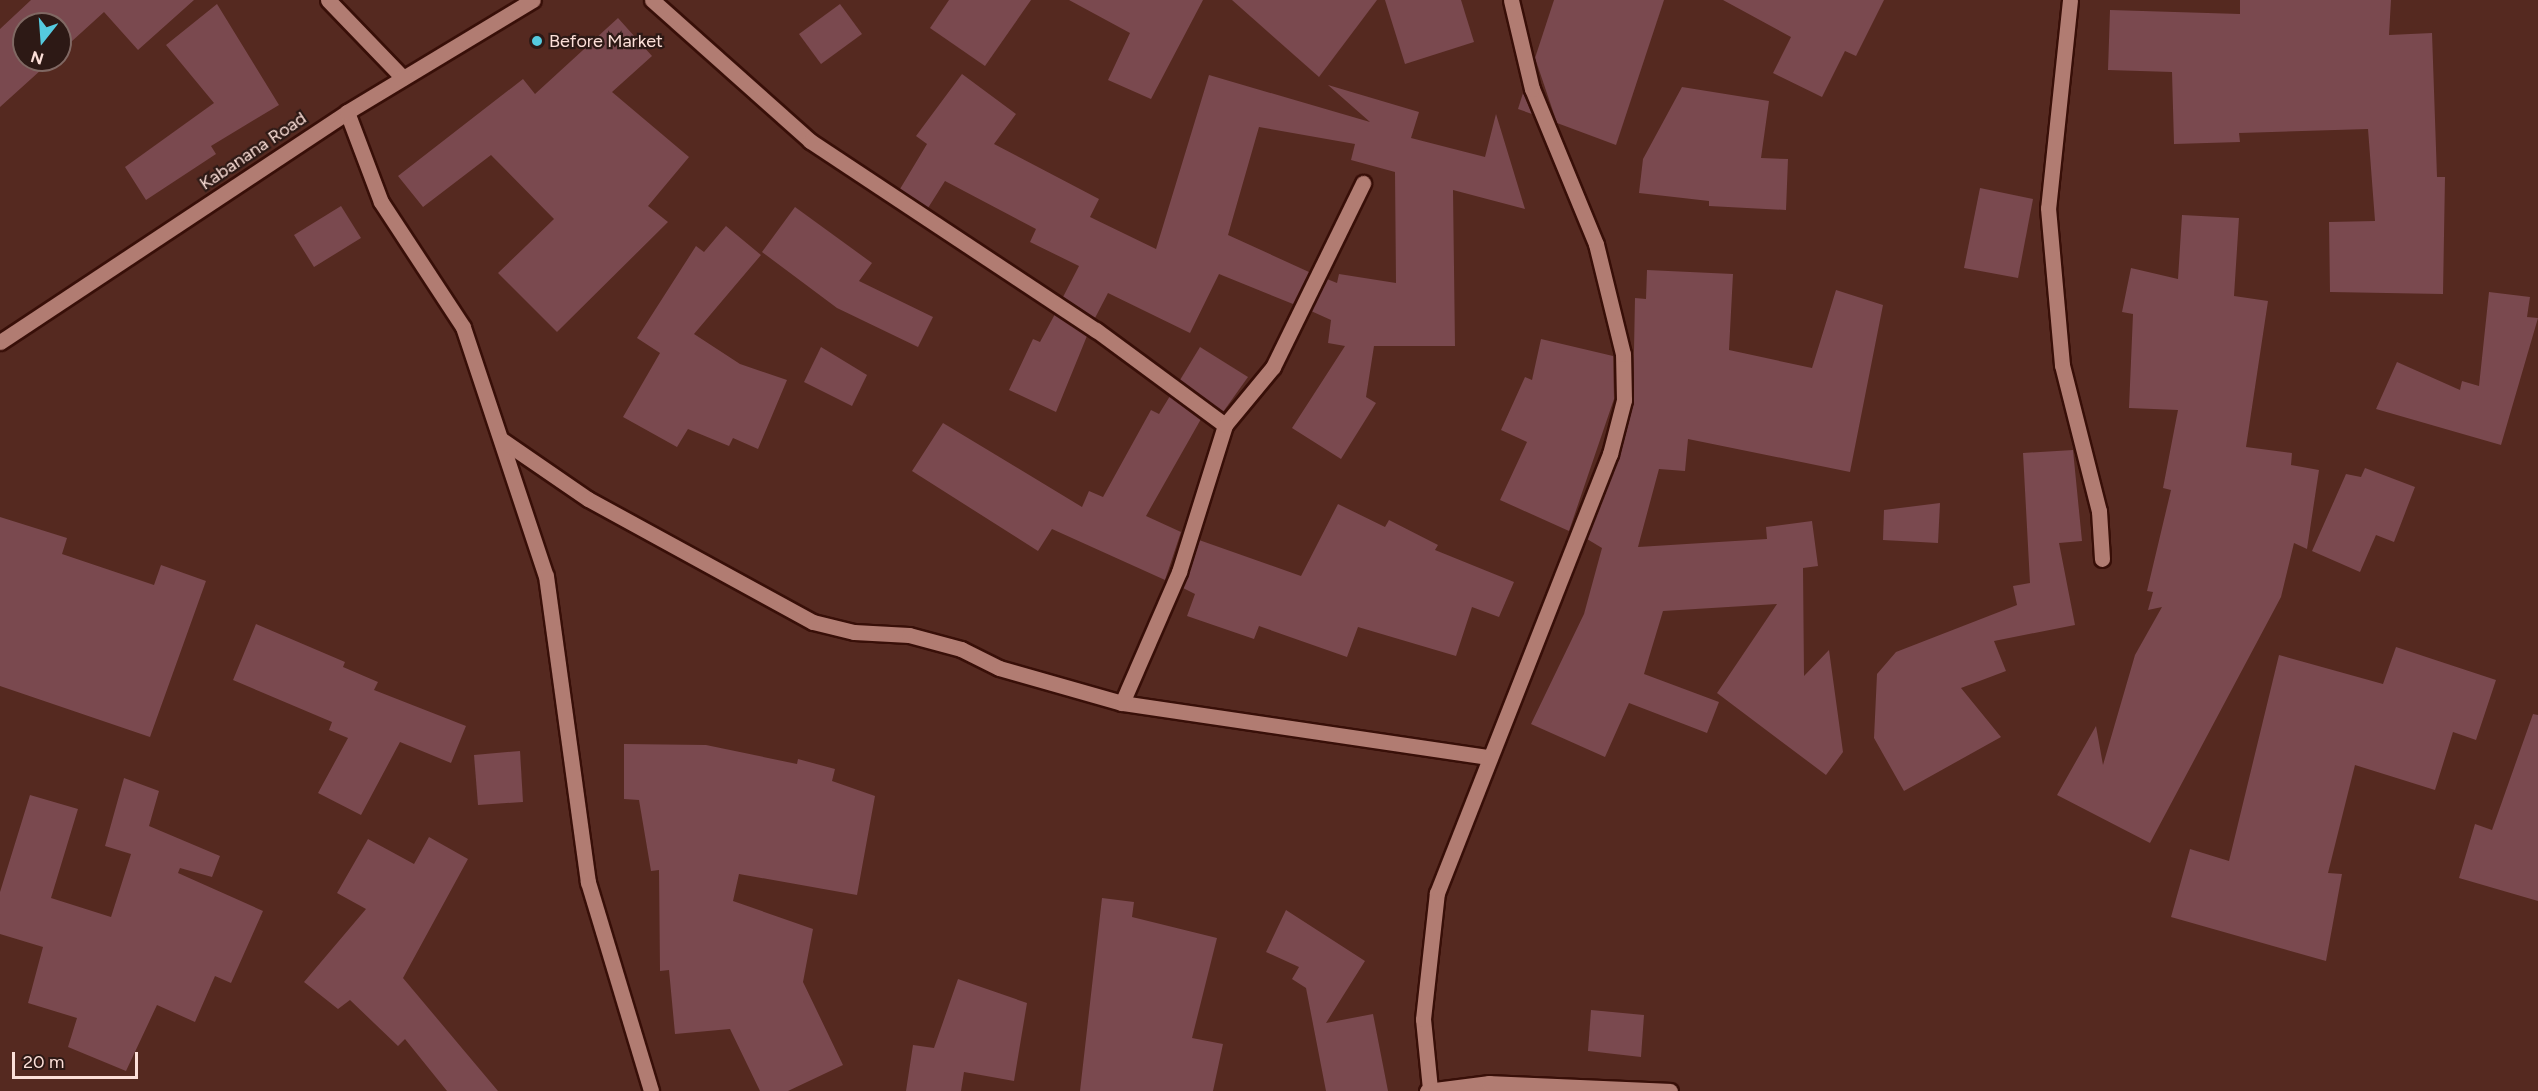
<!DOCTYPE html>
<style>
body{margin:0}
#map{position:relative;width:2538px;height:1091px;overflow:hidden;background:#552920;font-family:Figtree,sans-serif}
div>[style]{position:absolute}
.building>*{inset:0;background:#7a494f}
.roads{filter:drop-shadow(2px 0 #380f08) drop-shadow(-2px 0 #380f08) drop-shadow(0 2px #380f08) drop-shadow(0 -2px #380f08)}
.minor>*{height:15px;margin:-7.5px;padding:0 7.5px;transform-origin:7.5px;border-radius:7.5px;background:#b17c72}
.tertiary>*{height:15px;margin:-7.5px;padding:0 7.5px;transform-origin:7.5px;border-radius:7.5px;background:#b17c72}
.dots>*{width:16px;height:16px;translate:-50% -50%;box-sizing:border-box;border:3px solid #2d1915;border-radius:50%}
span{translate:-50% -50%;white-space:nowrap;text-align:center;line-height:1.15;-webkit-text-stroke:4.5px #2d1915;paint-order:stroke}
.poi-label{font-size:18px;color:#fcdfd8}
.left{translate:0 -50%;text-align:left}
.street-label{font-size:18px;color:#fcdfd8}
.north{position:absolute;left:12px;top:12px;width:60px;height:60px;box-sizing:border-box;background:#2d1915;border:2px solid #806863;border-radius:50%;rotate:197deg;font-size:16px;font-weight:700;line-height:24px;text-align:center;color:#fcdfd8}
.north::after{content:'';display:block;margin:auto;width:21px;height:27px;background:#55cadf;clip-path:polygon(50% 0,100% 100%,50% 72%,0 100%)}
.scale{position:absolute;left:12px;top:1052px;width:126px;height:27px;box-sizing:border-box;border:3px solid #fcdfd8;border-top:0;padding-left:8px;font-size:18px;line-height:21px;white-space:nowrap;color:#fcdfd8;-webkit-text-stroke:4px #2d1915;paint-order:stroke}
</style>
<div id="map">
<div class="building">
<div style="clip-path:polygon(31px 0,194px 0,138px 50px,104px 12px,60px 52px,60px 24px,24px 24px,24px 60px,52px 60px,0 107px,0 29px)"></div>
<div style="clip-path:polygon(949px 0,1031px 0,985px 66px,930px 28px)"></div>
<div style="clip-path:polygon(1069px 0,1203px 0,1151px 99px,1108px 80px,1130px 33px)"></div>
<div style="clip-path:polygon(1232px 0,1377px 0,1319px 77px)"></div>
<div style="clip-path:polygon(1385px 0,1461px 0,1474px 42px,1405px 64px)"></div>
<div style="clip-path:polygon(1554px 0,1664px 0,1616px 145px,1557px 123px,1535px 58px)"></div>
<div style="clip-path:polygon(1723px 0,1884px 0,1856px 56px,1845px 51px,1822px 97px,1773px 73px,1791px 37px)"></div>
<div style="clip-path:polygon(2240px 0,2391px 0,2389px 35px,2432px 33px,2437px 177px,2445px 177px,2443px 294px,2330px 292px,2329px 222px,2375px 221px,2368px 129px,2239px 133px,2240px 142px,2174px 144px,2172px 72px,2108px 70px,2110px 10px,2240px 14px)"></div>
<div style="clip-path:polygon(217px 4px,279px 105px,211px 146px,216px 154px,146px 200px,125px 167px,214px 103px,166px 45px)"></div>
<div style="clip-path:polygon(840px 4px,862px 34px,821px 64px,799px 34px)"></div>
<div style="clip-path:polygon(618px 18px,652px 56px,612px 92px,689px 157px,648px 206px,668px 222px,557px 332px,498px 273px,554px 219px,491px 155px,423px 207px,398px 176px,523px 79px,535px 94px)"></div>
<div style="clip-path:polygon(962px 74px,1016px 114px,994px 144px,1099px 199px,1090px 217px,1156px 249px,1209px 75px,1370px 122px,1328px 85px,1419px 112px,1411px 138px,1485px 157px,1496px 114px,1525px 209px,1453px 190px,1455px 346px,1374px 346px,1366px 397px,1376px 403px,1341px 459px,1292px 428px,1345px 346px,1328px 343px,1331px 320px,1311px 311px,1327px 279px,1337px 283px,1339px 274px,1396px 283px,1395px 172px,1351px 160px,1355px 144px,1259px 127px,1228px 235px,1309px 272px,1293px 304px,1219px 274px,1190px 333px,1108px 293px,1095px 318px,1063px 297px,1079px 266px,1030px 242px,1036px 229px,945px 181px,928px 208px,900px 189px,927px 144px,916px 136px)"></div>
<div style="clip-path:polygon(1682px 87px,1769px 101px,1761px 158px,1788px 159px,1786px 210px,1709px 206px,1709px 201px,1639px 193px,1643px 159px)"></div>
<div style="clip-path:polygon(1523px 93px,1532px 114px,1518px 109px)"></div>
<div style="clip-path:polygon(1980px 188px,2033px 199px,2018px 278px,1964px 268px)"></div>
<div style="clip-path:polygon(341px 206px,361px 238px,314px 267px,294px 235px)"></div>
<div style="clip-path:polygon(795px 207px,872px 263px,859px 281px,933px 317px,918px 347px,837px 308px,762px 252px)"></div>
<div style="clip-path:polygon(2182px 215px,2239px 218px,2234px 296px,2268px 301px,2246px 447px,2292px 453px,2291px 465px,2319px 470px,2307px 549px,2294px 543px,2281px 597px,2150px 843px,2057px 795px,2096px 726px,2103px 765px,2135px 655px,2162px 607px,2148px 610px,2153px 592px,2147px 591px,2171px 490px,2163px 488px,2178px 410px,2129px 408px,2133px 314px,2122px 312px,2131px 268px,2178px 279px)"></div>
<div style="clip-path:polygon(726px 226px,761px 255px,694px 334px,740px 364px,787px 380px,758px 449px,733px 438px,729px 446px,688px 429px,677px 447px,623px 417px,660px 353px,637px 338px,696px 246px,704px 252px)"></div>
<div style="clip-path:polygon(1647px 270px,1733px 274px,1729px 350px,1812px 368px,1836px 290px,1883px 305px,1850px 472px,1688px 439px,1685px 471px,1659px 469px,1638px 547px,1767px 539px,1766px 527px,1812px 521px,1818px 566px,1803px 568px,1804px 676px,1829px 650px,1843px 752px,1826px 775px,1717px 693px,1777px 604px,1663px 611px,1644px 674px,1719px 702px,1707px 733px,1629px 703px,1605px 757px,1531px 724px,1584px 614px,1602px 548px,1587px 539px,1633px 402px,1635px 298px,1646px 299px)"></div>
<div style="clip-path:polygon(2489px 292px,2530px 297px,2527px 317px,2538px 318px,2501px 445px,2376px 409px,2397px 362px,2460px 390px,2462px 381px,2479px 386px)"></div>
<div style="clip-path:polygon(1055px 314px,1087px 336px,1056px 412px,1009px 390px,1033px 339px,1040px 342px)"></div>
<div style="clip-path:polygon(1541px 339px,1613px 356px,1614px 399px,1569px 531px,1500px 500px,1527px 442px,1501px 430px,1525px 377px,1532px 380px)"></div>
<div style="clip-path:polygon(821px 347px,867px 375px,852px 406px,804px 382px)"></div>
<div style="clip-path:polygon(1200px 347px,1248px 377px,1223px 412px,1180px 380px)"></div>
<div style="clip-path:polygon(1170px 396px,1201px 419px,1146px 516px,1181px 532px,1165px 580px,1052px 529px,1038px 551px,912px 471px,943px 423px,1082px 507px,1089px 491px,1103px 497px,1151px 410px,1159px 414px)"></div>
<div style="clip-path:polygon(2073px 450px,2082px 541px,2059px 543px,2075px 625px,1994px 641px,2006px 671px,1961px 688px,2001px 737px,1904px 791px,1874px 738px,1877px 674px,1896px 652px,2017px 605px,2013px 586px,2030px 583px,2023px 453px)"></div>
<div style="clip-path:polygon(2365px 468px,2415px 487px,2394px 542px,2376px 535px,2360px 572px,2312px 551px,2346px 474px,2361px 477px)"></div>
<div style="clip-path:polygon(1940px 503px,1938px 543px,1883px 540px,1884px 510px)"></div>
<div style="clip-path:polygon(1338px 504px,1385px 527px,1389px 520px,1438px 545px,1435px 550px,1514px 582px,1499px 617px,1472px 607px,1456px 656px,1358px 627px,1347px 657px,1259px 626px,1254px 639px,1187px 616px,1195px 594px,1183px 588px,1199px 540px,1301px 576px)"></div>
<div style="clip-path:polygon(0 517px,67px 538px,62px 554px,154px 585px,161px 565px,206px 581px,150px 737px,0 686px)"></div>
<div style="clip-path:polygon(256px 624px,345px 662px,343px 667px,378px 682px,374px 690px,466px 726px,451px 763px,400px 742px,361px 815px,318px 793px,348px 738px,329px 730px,332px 722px,233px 680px)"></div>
<div style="clip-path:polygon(2396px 647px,2496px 680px,2476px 740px,2453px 732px,2435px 790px,2355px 765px,2328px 873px,2342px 874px,2326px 961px,2171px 917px,2190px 849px,2229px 861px,2279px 655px,2383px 684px)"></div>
<div style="clip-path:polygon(2533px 714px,2538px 715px,2538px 901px,2459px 878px,2475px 824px,2492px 830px)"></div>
<div style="clip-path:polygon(624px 744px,706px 745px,797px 764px,798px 759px,835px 769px,832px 781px,875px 796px,857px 895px,739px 874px,733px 901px,813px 929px,803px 982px,843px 1065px,788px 1091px,760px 1091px,730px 1029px,675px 1034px,669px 970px,660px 971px,659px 870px,651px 871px,639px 800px,624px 799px)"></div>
<div style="clip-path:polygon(520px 751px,523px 802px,478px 805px,474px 755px)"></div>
<div style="clip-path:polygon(124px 778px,159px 791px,149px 826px,220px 856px,212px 877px,180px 868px,178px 873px,263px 911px,231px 983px,215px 976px,195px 1022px,157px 1005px,126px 1071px,68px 1047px,77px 1018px,28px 1003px,43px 947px,0 934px,0 892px,30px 795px,78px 809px,51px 898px,111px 917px,131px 854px,105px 846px)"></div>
<div style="clip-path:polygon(429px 837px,468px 859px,403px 978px,498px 1091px,447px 1091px,405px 1039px,398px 1046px,350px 1000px,338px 1009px,304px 982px,366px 909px,337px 893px,368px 839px,414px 864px)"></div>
<div style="clip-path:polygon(1102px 898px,1134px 902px,1132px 917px,1217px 938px,1192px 1038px,1223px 1044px,1213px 1091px,1080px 1091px)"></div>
<div style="clip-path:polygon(1286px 910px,1365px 961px,1326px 1023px,1373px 1014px,1388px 1091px,1326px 1091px,1306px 988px,1292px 979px,1299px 967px,1266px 952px)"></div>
<div style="clip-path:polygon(958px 979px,1027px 1003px,1014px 1081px,964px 1072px,961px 1091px,906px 1091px,913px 1045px,934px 1048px)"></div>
<div style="clip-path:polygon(1591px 1010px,1644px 1015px,1641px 1057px,1588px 1051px)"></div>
</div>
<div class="roads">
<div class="minor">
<div style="left:328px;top:0;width:108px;rotate:46.1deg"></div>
<div style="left:652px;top:0;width:212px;rotate:41.7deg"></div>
<div style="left:810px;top:141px;width:343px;rotate:33.5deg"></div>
<div style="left:1096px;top:330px;width:160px;rotate:36.4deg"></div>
<div style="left:2070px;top:0;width:209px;rotate:96deg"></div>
<div style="left:2048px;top:208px;width:158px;rotate:84.9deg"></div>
<div style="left:2062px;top:365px;width:151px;rotate:75.8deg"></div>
<div style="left:2099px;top:511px;width:48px;rotate:86.4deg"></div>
<div style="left:347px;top:112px;width:96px;rotate:69.3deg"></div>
<div style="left:381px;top:202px;width:149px;rotate:56.7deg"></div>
<div style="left:463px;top:327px;width:262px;rotate:71.6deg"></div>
<div style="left:546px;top:576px;width:309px;rotate:82.2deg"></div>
<div style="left:588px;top:882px;width:218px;rotate:73.2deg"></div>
<div style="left:502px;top:440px;width:104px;rotate:34.5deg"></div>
<div style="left:588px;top:499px;width:256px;rotate:28.7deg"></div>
<div style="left:813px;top:622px;width:42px;rotate:13.7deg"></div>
<div style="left:854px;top:632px;width:55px;rotate:3.1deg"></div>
<div style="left:909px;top:635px;width:54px;rotate:15.1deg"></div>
<div style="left:961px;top:649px;width:42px;rotate:26.6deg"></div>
<div style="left:999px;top:668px;width:128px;rotate:15.9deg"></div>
<div style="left:1122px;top:703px;width:370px;rotate:8.4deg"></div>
<div style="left:1122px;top:703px;width:143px;rotate:-66.5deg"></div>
<div style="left:1179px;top:572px;width:154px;rotate:-72.6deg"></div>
<div style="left:1225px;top:425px;width:75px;rotate:-50.4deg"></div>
<div style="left:1273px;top:367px;width:205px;rotate:-63.9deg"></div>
<div style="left:1430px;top:1089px;width:70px;rotate:-95.7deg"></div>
<div style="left:1423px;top:1019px;width:127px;rotate:-83.7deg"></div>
<div style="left:1437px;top:893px;width:472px;rotate:-68.5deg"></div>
<div style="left:1610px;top:454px;width:56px;rotate:-75.5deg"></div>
<div style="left:1624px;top:400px;width:46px;rotate:-91.2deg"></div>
<div style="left:1623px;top:354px;width:113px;rotate:-103.8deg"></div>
<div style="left:1596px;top:244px;width:168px;rotate:-112.4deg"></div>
<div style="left:1532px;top:89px;width:91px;rotate:-103.3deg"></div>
<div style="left:1427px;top:1091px;width:63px;rotate:-7.4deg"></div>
<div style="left:1489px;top:1083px;width:181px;rotate:2.5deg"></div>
</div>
<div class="tertiary">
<div style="left:0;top:342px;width:416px;rotate:-33.5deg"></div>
<div style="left:347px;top:112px;width:217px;rotate:-31.1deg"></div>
</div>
</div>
<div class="dots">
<div style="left:537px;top:41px;background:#55cadf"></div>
</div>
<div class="poi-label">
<span class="left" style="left:549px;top:41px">Before Market</span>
</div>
<div class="street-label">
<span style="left:253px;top:151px;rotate:-34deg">Kabanana Road</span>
</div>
<div class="north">N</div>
<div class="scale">20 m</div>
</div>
